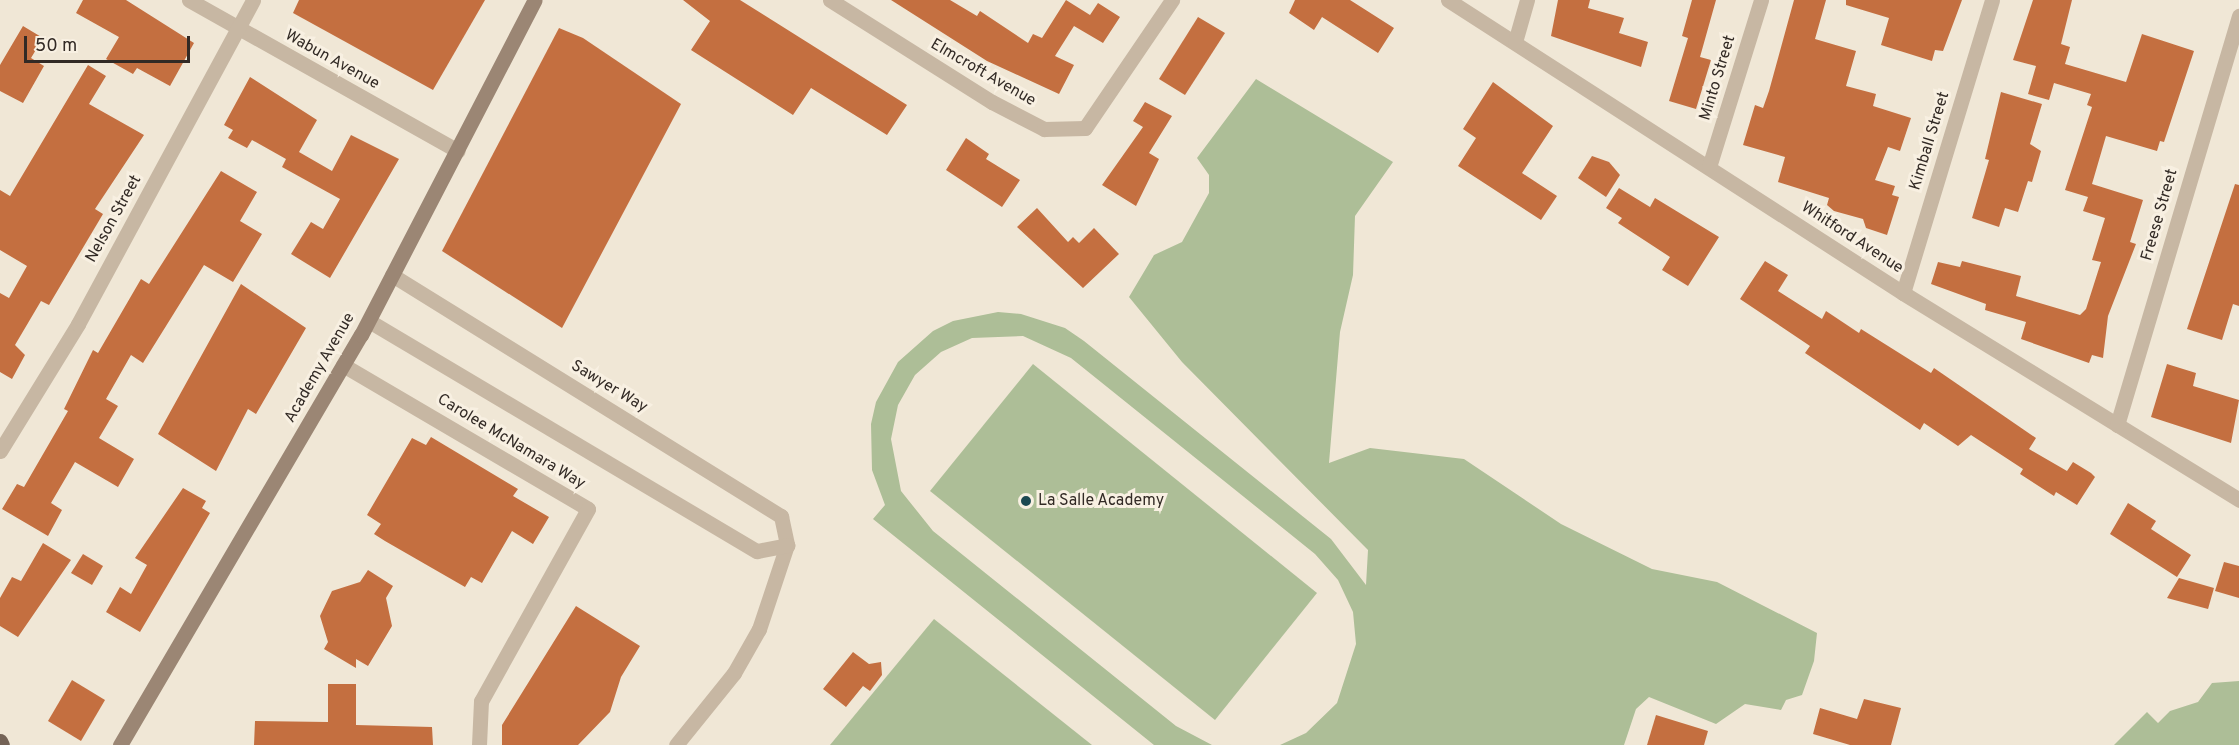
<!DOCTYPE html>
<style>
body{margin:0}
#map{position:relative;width:2239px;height:745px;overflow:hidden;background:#f0e7d6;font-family:Overpass,sans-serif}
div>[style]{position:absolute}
.green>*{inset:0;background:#adbe97}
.building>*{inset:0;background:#c46f40}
.street>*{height:15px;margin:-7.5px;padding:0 7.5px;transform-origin:7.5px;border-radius:7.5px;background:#c7b7a3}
.secondary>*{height:15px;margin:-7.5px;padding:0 7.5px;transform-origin:7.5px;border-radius:7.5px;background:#9b8674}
.primary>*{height:15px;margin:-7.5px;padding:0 7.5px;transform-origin:7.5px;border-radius:7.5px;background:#746356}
.dots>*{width:16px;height:16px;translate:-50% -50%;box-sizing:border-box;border:3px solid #f8f0e2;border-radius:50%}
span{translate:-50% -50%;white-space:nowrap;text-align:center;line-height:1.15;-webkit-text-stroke:6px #f8f0e2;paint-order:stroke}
.street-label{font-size:16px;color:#322a25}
.poi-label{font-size:16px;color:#322a25}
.left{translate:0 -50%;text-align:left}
.scale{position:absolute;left:24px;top:36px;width:166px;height:27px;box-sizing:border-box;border:3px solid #322a25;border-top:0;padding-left:8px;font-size:18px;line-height:21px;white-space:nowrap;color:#322a25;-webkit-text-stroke:4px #f8f0e2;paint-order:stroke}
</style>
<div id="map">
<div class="green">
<div style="clip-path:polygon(1256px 79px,1393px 162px,1355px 216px,1353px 275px,1340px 332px,1329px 463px,1370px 448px,1464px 459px,1561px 524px,1652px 569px,1717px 582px,1817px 633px,1814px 661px,1802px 695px,1786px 700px,1781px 710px,1745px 704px,1716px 724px,1649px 697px,1636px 709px,1624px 745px,1280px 745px,1306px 733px,1337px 703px,1356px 644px,1353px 612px,1338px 580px,1315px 554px,1071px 358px,1023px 336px,972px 338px,941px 352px,915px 375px,898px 405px,891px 439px,901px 491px,933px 531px,1176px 726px,1212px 745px,1154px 745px,873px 519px,885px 505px,872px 470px,871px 424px,876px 402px,898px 362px,933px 331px,953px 321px,998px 312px,1021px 314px,1065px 328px,1084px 341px,1331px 539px,1366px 585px,1368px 550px,1182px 362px,1129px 297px,1154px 255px,1182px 242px,1209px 193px,1209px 175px,1197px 158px)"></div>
<div style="clip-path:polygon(1033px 364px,1317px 593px,1215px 720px,930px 491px)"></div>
<div style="clip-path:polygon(934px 619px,1092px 745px,830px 745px)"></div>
<div style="clip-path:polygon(2239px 681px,2239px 745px,2114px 745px,2147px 712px,2158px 723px,2170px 711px,2198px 702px,2212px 683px)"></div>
</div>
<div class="building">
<div style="clip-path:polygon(83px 0,126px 0,194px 43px,170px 86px,137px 68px,133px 74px,106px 59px,119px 37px,76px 13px)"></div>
<div style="clip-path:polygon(299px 0,485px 0,433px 90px,293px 13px)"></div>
<div style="clip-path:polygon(683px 0,740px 0,907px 105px,887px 135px,811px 88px,793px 115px,691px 50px,710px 21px)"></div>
<div style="clip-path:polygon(891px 0,950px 0,977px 16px,980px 11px,1028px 43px,1033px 34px,1042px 38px,1066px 0,1090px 15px,1098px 3px,1120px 17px,1103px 43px,1074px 26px,1055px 56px,1074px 65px,1059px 94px,987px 61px)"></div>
<div style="clip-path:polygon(1295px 0,1350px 0,1394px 28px,1378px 53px,1322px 17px,1314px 30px,1289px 13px)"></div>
<div style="clip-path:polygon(1558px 0,1590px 0,1588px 8px,1624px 18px,1619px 33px,1648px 42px,1641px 67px,1551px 36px)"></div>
<div style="clip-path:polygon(1692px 0,1716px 0,1700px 57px,1711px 60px,1696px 109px,1669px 101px,1688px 38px,1682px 36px)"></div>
<div style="clip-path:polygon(1794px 0,1826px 0,1815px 39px,1856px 51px,1846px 86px,1876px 94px,1873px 106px,1911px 118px,1900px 151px,1888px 147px,1875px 180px,1895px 186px,1892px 195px,1899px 197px,1887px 235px,1866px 228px,1863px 219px,1834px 211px,1827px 205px,1829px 198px,1778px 182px,1785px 157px,1743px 145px,1755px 105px,1763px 108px,1769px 91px)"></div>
<div style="clip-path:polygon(1846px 0,1962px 0,1943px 51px,1935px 50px,1932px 61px,1881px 45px,1889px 18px,1846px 5px)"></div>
<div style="clip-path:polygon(2033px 0,2072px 0,2061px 44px,2070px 47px,2065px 64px,2126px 82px,2142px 34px,2194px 51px,2164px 142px,2160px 141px,2157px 151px,2106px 136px,2092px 184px,2143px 200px,2130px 242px,2136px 244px,2108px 316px,2103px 358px,2092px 355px,2089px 363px,2021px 339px,2026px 322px,1985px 310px,1986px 304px,1931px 284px,1938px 262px,1960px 267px,1962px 261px,2021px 276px,2016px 296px,2080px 315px,2086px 309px,2101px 262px,2092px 260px,2105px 218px,2083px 211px,2088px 197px,2065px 190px,2092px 107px,2087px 105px,2091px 94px,2054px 83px,2049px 100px,2028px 94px,2036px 66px,2013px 60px)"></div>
<div style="clip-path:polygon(1198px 17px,1225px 33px,1185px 95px,1159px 79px)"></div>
<div style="clip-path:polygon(23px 26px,43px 38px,31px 58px,44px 66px,23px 103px,0 91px,0 65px)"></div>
<div style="clip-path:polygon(559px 28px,583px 38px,681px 104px,562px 328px,442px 251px)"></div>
<div style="clip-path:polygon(88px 65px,106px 76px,89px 104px,144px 135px,95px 209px,103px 214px,49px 305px,41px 301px,15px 345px,25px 355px,12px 379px,0 372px,0 293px,9px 298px,27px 266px,0 250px,0 190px,10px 196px)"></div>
<div style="clip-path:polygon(250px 77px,317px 120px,299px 152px,332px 171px,351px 135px,399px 159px,330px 278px,291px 254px,311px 222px,323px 229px,340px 199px,282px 167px,286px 159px,252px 140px,247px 148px,228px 138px,233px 130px,224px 125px)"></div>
<div style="clip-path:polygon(1493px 82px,1553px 126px,1522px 173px,1557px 196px,1541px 220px,1458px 166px,1476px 138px,1463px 129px)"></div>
<div style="clip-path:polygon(2001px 92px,2042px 104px,2030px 144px,2041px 151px,2032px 182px,2028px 181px,2018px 212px,2005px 208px,1999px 227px,1972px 218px,1989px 160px,1985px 159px)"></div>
<div style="clip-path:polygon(1145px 102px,1172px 116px,1149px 153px,1159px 159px,1136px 206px,1102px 185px,1143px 127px,1133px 121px)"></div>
<div style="clip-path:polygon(966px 138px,989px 154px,986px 159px,1020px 180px,1002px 207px,946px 170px)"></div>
<div style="clip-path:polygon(1592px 156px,1609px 162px,1620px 175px,1606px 197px,1578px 178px)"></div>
<div style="clip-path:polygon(221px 171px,257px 192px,240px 221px,262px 234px,233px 282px,204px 265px,143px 363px,131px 355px,106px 399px,118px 406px,99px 438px,134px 459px,118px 487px,75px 462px,51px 503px,62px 510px,48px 536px,2px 509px,17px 484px,24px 487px,68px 411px,64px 409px,93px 350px,98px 353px,141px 279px,149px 284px)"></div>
<div style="clip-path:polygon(2235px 184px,2239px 185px,2239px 306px,2233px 304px,2222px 340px,2187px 329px)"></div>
<div style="clip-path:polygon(1619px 188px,1650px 207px,1655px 198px,1719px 237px,1688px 286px,1662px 270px,1670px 257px,1618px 223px,1622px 218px,1606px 208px)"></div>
<div style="clip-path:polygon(1037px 208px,1068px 242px,1073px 237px,1079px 243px,1094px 228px,1119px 254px,1083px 288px,1017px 227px)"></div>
<div style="clip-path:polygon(1765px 261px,1788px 275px,1778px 291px,1822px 319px,1826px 311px,1859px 333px,1861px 329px,1931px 373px,1934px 368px,2036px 438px,2029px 449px,2067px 471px,2073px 462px,2091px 473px,2095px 477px,2077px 505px,2056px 492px,2054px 496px,2020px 474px,2023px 469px,1971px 435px,1958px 446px,1924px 423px,1920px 430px,1805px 353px,1810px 346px,1740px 299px)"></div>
<div style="clip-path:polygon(241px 284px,306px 328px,256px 414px,248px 409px,216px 471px,158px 434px)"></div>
<div style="clip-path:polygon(2167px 364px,2196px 373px,2193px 386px,2239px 400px,2231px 443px,2151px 417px)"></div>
<div style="clip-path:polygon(431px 437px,518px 489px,513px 496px,549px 517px,533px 544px,512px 531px,482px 583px,471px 577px,465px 587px,385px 541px,374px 534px,381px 524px,367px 515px,412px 438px,426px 445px)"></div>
<div style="clip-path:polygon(183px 488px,206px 501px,202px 508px,210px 513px,140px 632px,106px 612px,120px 587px,131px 594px,147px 565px,135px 558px)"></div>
<div style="clip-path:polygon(2128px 503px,2156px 521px,2151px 529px,2191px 555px,2177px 577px,2110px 534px)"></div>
<div style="clip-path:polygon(43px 543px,71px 560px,18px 637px,0 626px,0 598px,12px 577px,21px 581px)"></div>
<div style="clip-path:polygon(83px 554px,103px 566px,92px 585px,71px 573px)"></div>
<div style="clip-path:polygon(2224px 562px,2239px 566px,2239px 598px,2215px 591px)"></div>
<div style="clip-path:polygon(368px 570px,393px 586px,386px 598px,392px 626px,368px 666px,356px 659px,356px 668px,324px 649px,328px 642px,320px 616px,332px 591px,360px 582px)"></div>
<div style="clip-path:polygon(2179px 578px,2214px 588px,2208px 609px,2167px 598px)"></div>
<div style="clip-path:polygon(576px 606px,640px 646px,621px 677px,610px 712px,578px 745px,502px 745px,502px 725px)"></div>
<div style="clip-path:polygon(853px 652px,869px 664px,881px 662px,882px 675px,870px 691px,863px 686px,846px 707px,823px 689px)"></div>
<div style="clip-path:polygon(72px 680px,105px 700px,81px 741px,48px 721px)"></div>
<div style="clip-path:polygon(328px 684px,356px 684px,356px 725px,432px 727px,433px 745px,254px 745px,255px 721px,328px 722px)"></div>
<div style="clip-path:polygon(1864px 699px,1901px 708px,1891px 745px,1850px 745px,1813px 734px,1820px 708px,1857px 719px)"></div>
<div style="clip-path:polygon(1656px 715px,1708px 731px,1704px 745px,1647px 745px)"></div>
</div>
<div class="street">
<div style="left:189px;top:0;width:308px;rotate:29.3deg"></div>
<div style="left:830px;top:0;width:191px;rotate:32.2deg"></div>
<div style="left:992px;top:102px;width:59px;rotate:27.4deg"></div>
<div style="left:1044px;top:129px;width:41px;rotate:-1.4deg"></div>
<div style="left:1085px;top:128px;width:155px;rotate:-55.8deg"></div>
<div style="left:1448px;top:0;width:541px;rotate:32.78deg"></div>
<div style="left:1903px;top:293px;width:395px;rotate:31.6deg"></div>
<div style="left:1515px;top:42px;width:44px;rotate:-74.1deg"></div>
<div style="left:1709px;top:167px;width:175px;rotate:-72.7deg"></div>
<div style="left:392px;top:275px;width:458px;rotate:31.8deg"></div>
<div style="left:781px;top:516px;width:30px;rotate:78deg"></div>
<div style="left:787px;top:545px;width:89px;rotate:108.4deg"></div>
<div style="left:759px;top:629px;width:51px;rotate:119.6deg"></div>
<div style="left:734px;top:673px;width:92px;rotate:128.9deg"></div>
<div style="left:1903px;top:293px;width:306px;rotate:-73.1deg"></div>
<div style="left:369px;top:321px;width:451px;rotate:30.7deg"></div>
<div style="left:757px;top:551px;width:31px;rotate:-11deg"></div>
<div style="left:343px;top:365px;width:284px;rotate:30.4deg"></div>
<div style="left:588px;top:509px;width:220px;rotate:119.1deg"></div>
<div style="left:481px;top:701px;width:44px;rotate:92.6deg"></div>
<div style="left:2117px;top:425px;width:427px;rotate:-73.4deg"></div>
<div style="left:0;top:451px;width:149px;rotate:-58.4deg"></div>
<div style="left:78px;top:324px;width:368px;rotate:-61.6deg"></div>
</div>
<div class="secondary">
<div style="left:120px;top:745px;width:476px;rotate:-59.6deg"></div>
<div style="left:361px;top:335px;width:377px;rotate:-62.6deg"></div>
</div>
<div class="primary">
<div style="left:0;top:741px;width:4px;rotate:63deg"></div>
</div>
<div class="dots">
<div style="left:1026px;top:501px;background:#1c4952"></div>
</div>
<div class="street-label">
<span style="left:332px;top:60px;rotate:29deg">Wabun Avenue</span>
<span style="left:983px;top:73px;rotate:30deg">Elmcroft Avenue</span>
<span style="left:1718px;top:78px;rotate:-73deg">Minto Street</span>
<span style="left:1930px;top:141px;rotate:-73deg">Kimball Street</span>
<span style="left:2160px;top:215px;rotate:-74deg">Freese Street</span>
<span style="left:114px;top:219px;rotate:-61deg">Nelson Street</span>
<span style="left:1852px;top:238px;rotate:33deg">Whitford Avenue</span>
<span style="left:320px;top:368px;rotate:-60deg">Academy Avenue</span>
<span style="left:609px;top:387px;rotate:31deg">Sawyer Way</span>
<span style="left:511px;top:442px;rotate:31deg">Carolee McNamara Way</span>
</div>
<div class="poi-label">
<span class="left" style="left:1038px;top:501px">La Salle Academy</span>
</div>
<div class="scale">50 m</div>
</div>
